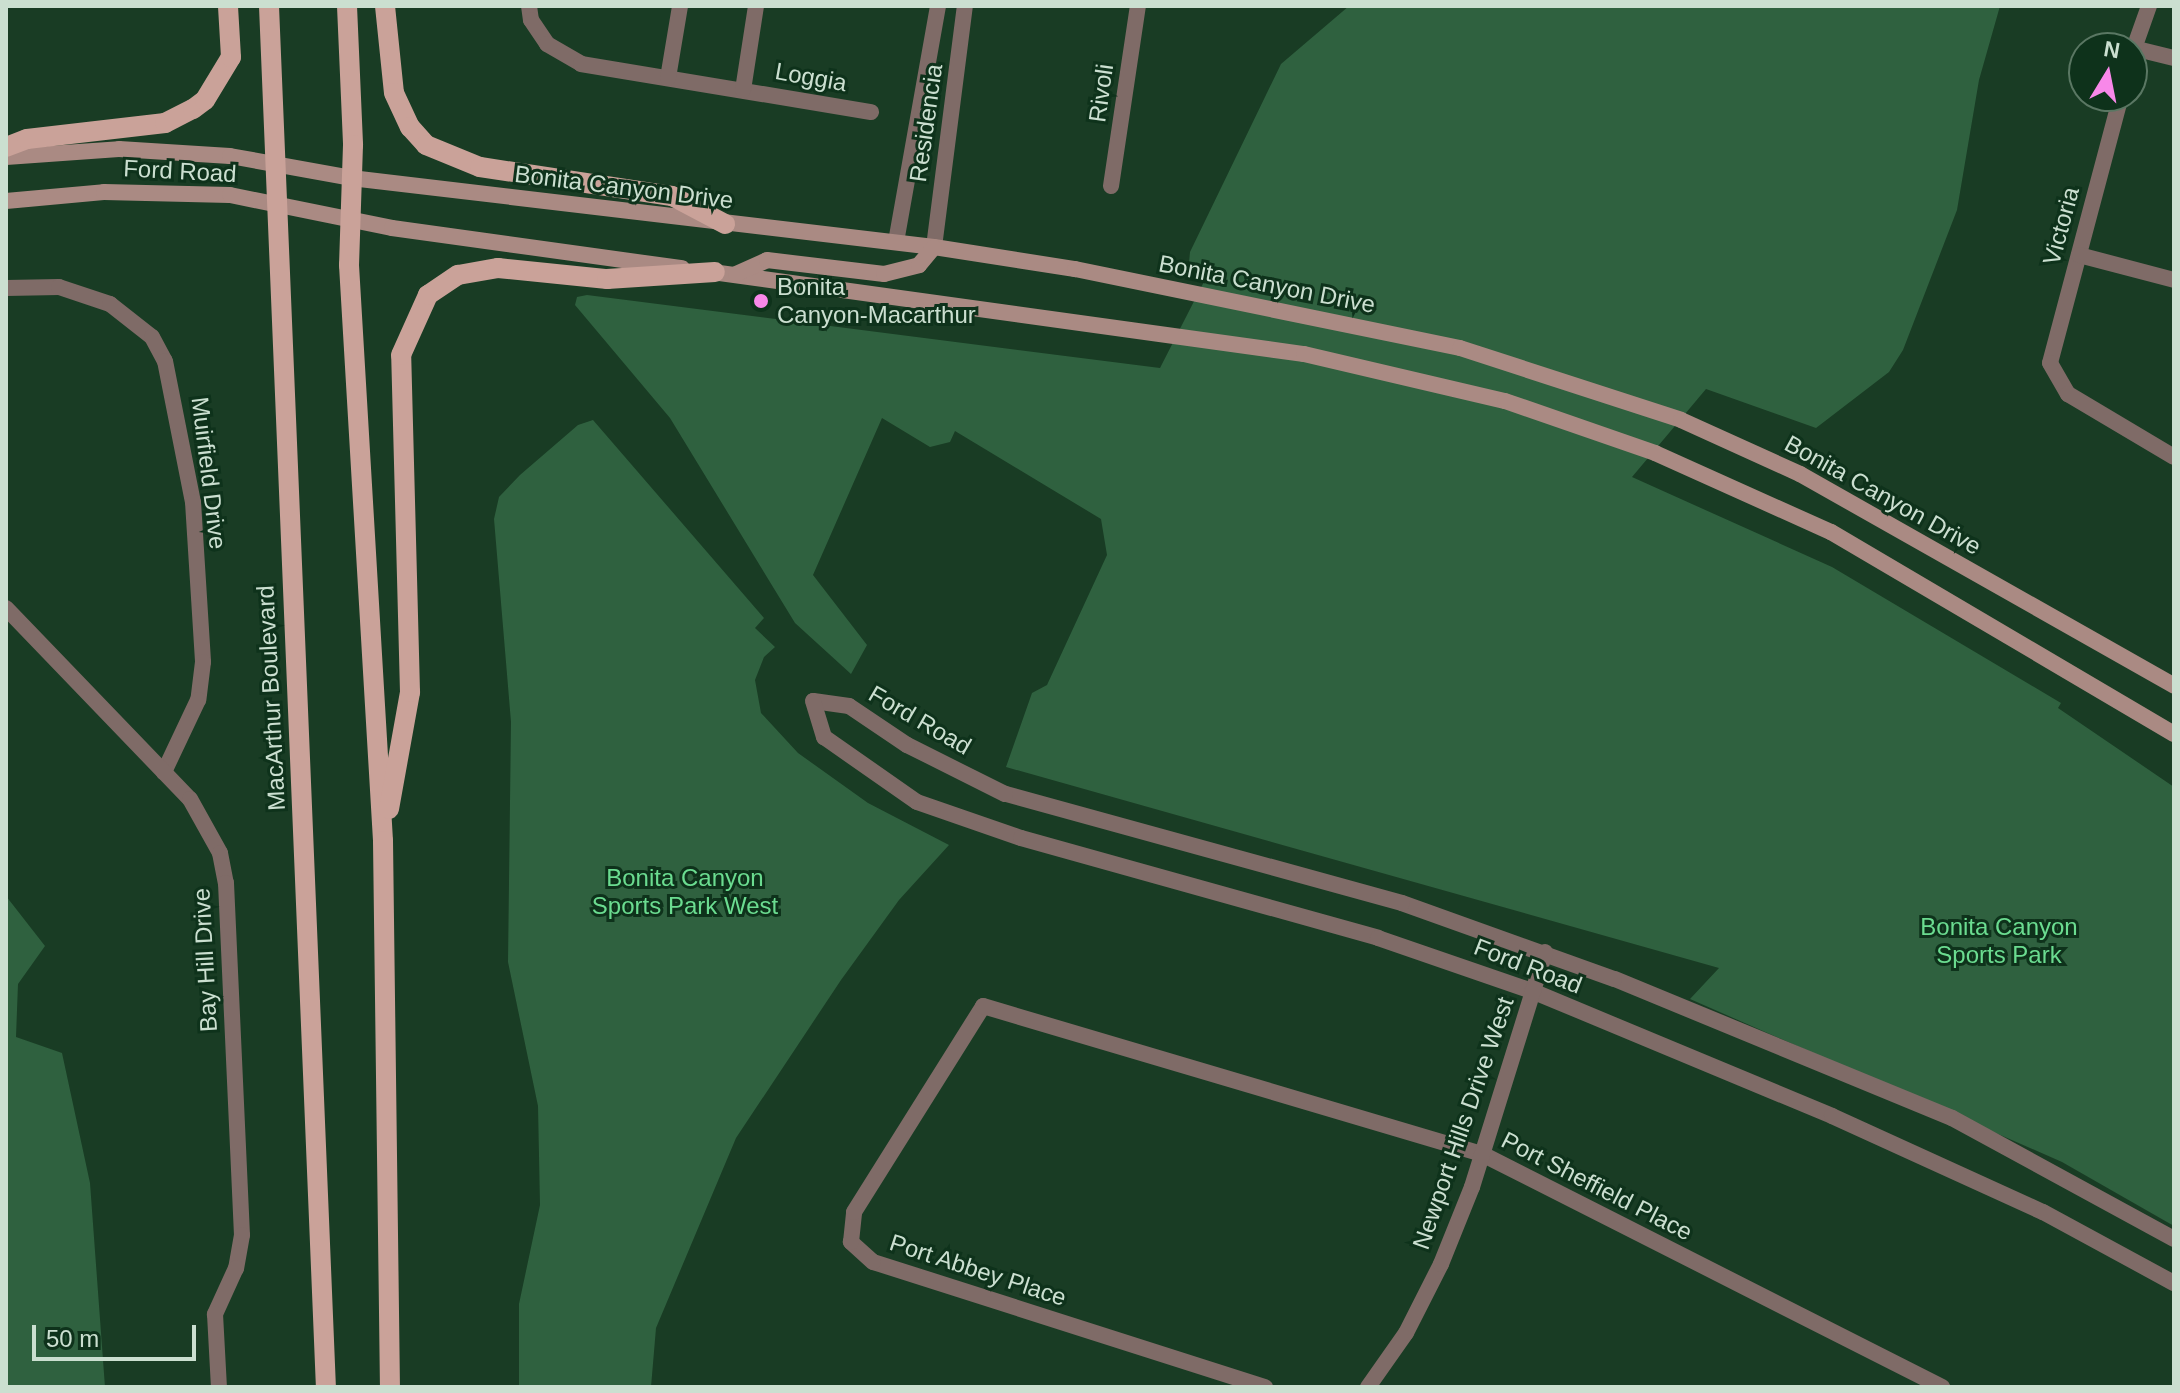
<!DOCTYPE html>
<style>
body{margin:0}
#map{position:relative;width:2180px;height:1393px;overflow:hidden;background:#193c24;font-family:Helvetica,sans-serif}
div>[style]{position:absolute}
.green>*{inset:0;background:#2f613f}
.minor>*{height:16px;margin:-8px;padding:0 8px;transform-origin:8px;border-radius:8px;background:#7f6b67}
.tertiary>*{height:16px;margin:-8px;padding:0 8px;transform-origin:8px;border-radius:8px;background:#7f6b67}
.secondary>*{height:16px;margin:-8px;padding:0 8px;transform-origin:8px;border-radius:8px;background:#aa8a83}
.primary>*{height:20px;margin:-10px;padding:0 10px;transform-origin:10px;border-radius:10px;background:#caa299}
.dots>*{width:22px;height:22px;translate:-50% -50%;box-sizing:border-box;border:4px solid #0e321b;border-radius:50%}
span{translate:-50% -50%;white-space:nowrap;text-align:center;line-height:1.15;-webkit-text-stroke:6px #0e321b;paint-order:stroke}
.street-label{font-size:24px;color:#cbdfd0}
.poi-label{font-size:24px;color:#cbdfd0}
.left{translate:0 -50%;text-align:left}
.park-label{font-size:24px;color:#6bdc90}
.frame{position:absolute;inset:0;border:8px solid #cbdfd0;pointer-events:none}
.north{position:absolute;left:2068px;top:32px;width:80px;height:80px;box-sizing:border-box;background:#0e321b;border:2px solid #5a7763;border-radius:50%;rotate:10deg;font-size:22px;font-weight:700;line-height:32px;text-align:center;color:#cbdfd0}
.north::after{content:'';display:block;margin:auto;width:28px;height:36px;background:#f888e9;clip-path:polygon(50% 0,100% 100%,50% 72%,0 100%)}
.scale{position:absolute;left:32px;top:1325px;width:164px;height:36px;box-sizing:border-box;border:4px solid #cbdfd0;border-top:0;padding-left:10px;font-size:24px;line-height:28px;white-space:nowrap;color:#cbdfd0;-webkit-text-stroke:6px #0e321b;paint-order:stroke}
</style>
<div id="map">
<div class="green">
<div style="clip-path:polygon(1349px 6px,2000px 6px,1979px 80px,1957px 210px,1903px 350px,1889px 372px,1816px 428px,1706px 389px,1632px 477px,1832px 567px,2061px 703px,2058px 708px,2174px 787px,2174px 1226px,2062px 1162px,1690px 999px,1719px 968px,1006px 767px,1032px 693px,1047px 685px,1107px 555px,1101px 519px,955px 431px,950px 442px,930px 447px,882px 418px,813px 575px,867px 645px,851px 674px,795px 623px,670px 418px,575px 305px,577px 297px,587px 295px,1160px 368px,1212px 266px,1189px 263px,1190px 252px,1281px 64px)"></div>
<div style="clip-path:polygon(593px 420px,764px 618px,755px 628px,775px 647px,764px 657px,755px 680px,761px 713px,798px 753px,868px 803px,949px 845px,899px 900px,841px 980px,736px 1138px,656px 1328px,651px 1387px,519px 1387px,519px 1304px,540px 1205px,538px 1106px,508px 962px,511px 722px,494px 519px,499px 497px,520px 475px,578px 425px)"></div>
<div style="clip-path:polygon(6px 896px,45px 946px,18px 984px,16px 1037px,62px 1053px,90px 1183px,105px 1387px,6px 1387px)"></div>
</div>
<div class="minor">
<div style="left:529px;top:6px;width:14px;rotate:82deg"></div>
<div style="left:531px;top:20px;width:29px;rotate:56deg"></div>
<div style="left:547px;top:44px;width:39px;rotate:30deg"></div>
<div style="left:581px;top:64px;width:294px;rotate:9.4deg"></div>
<div style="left:2133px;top:48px;width:42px;rotate:13.7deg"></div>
<div style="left:2132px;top:54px;width:51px;rotate:-70.5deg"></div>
<div style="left:668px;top:78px;width:73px;rotate:-80.5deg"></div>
<div style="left:743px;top:90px;width:85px;rotate:-81.2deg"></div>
<div style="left:2121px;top:96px;width:276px;rotate:104.9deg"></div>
<div style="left:2050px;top:363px;width:36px;rotate:60deg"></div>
<div style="left:2068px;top:394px;width:123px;rotate:30.7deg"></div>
<div style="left:1111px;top:186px;width:182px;rotate:-81.5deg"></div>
<div style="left:896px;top:242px;width:240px;rotate:-79.9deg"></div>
<div style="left:934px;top:247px;width:243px;rotate:-82.7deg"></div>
<div style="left:2079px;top:255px;width:98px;rotate:14.7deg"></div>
<div style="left:6px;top:288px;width:53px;rotate:-1.1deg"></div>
<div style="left:59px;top:287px;width:54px;rotate:18.4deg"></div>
<div style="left:110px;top:304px;width:53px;rotate:38.2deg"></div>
<div style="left:152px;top:337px;width:27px;rotate:62deg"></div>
<div style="left:165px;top:361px;width:144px;rotate:78.8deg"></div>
<div style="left:193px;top:502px;width:160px;rotate:86.4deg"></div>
<div style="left:203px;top:662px;width:38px;rotate:97deg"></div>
<div style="left:198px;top:700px;width:80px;rotate:115.3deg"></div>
<div style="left:6px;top:608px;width:265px;rotate:46.1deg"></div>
<div style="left:190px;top:799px;width:62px;rotate:60.9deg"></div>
<div style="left:220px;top:853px;width:31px;rotate:79deg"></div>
<div style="left:226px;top:883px;width:352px;rotate:87.4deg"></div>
<div style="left:242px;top:1235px;width:34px;rotate:100deg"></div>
<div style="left:236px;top:1268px;width:51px;rotate:114.5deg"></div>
<div style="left:215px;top:1314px;width:73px;rotate:86.9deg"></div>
<div style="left:1265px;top:1387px;width:411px;rotate:-162.3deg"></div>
<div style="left:873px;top:1262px;width:30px;rotate:-138deg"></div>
<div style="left:851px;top:1242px;width:30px;rotate:-84deg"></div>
<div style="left:854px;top:1212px;width:243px;rotate:-57.9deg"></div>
<div style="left:983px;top:1006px;width:520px;rotate:16.52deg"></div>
<div style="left:1482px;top:1154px;width:516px;rotate:26.86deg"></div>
</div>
<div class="tertiary">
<div style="left:2174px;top:1239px;width:253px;rotate:-151.4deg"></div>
<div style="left:1952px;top:1118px;width:365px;rotate:-157.6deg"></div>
<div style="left:1614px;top:979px;width:225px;rotate:-160.3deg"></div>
<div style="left:1402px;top:903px;width:412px;rotate:-164.6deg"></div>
<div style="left:1005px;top:794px;width:110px;rotate:-153.4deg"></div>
<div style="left:907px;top:745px;width:70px;rotate:-146.1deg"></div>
<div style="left:849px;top:706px;width:36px;rotate:-172deg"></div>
<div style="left:813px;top:701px;width:38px;rotate:73deg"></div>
<div style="left:824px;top:737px;width:113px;rotate:35deg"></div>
<div style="left:917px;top:802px;width:110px;rotate:19.1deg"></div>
<div style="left:1021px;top:838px;width:371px;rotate:15.6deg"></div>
<div style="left:1378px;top:938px;width:163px;rotate:19deg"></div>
<div style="left:1532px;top:991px;width:325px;rotate:22.6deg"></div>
<div style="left:1832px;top:1116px;width:232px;rotate:24.5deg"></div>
<div style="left:2043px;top:1212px;width:149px;rotate:28.5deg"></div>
<div style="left:1368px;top:1387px;width:66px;rotate:-54.9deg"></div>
<div style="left:1406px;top:1333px;width:77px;rotate:-63.1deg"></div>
<div style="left:1441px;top:1264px;width:83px;rotate:-68.1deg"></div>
<div style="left:1472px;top:1187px;width:246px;rotate:-72.7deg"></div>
</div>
<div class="secondary">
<div style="left:6px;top:157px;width:113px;rotate:-4deg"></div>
<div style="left:119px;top:149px;width:111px;rotate:3.6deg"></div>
<div style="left:230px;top:156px;width:123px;rotate:10.3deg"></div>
<div style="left:351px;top:178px;width:587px;rotate:6.75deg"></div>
<div style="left:934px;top:247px;width:143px;rotate:8.9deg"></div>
<div style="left:1075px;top:269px;width:393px;rotate:11.6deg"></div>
<div style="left:1460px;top:348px;width:232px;rotate:18deg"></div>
<div style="left:1681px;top:420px;width:131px;rotate:24.4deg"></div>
<div style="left:1800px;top:474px;width:430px;rotate:29.5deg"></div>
<div style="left:6px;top:201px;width:98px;rotate:-5.2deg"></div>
<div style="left:104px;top:192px;width:126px;rotate:1.4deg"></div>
<div style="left:230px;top:195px;width:165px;rotate:11.5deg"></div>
<div style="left:392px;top:228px;width:293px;rotate:7.9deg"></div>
<div style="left:705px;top:271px;width:605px;rotate:7.89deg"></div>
<div style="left:1304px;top:354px;width:206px;rotate:13.2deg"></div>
<div style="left:1505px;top:401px;width:159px;rotate:19.1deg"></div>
<div style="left:1655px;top:453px;width:193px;rotate:24.2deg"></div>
<div style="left:1831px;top:532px;width:398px;rotate:30.5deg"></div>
<div style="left:736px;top:274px;width:34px;rotate:-24deg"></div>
<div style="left:767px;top:260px;width:118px;rotate:6.8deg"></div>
<div style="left:884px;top:274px;width:36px;rotate:-14deg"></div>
<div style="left:919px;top:265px;width:23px;rotate:-50deg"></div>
</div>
<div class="primary">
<div style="left:269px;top:6px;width:1382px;rotate:87.64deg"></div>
<div style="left:347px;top:6px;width:139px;rotate:87.5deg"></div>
<div style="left:353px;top:145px;width:120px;rotate:91.9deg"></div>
<div style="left:349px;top:265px;width:577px;rotate:86.62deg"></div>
<div style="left:383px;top:841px;width:546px;rotate:89.27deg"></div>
<div style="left:385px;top:6px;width:87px;rotate:84.1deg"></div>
<div style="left:394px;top:93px;width:38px;rotate:65deg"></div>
<div style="left:410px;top:127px;width:24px;rotate:48deg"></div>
<div style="left:426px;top:145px;width:58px;rotate:22.2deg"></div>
<div style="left:480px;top:167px;width:194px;rotate:8.6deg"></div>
<div style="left:672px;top:196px;width:60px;rotate:27.8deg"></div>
<div style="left:6px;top:147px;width:22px;rotate:-21deg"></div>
<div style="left:27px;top:139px;width:139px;rotate:-6.6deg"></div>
<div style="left:165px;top:123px;width:31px;rotate:-27deg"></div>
<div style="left:193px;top:109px;width:15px;rotate:-37deg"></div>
<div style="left:205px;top:100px;width:50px;rotate:-58.8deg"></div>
<div style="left:231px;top:57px;width:51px;rotate:-93.4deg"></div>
<div style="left:389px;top:809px;width:119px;rotate:-79.8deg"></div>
<div style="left:410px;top:692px;width:337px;rotate:-91.5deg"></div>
<div style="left:401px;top:355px;width:66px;rotate:-65.8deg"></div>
<div style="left:428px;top:295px;width:36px;rotate:-34deg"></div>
<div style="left:458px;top:275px;width:41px;rotate:-9.9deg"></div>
<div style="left:498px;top:268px;width:110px;rotate:5.8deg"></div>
<div style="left:607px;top:279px;width:108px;rotate:-3.7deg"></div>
</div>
<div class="dots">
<div style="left:761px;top:301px;background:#f888e9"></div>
</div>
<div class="street-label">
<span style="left:811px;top:77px;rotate:10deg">Loggia</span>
<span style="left:1101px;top:93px;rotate:-82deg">Rivoli</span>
<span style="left:926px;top:123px;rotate:-82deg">Residencia</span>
<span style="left:180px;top:171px;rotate:3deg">Ford Road</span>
<span style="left:624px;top:187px;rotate:7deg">Bonita Canyon Drive</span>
<span style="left:2061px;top:226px;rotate:-75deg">Victoria</span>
<span style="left:1267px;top:284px;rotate:11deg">Bonita Canyon Drive</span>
<span style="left:209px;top:473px;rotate:83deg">Muirfield Drive</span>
<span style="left:1883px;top:495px;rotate:29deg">Bonita Canyon Drive</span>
<span style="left:271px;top:698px;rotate:-93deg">MacArthur Boulevard</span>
<span style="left:920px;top:720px;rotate:30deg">Ford Road</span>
<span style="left:205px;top:960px;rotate:-93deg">Bay Hill Drive</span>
<span style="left:1528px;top:966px;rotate:21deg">Ford Road</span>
<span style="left:1463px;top:1123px;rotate:-71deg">Newport Hills Drive West</span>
<span style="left:1597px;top:1186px;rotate:27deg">Port Sheffield Place</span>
<span style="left:978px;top:1270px;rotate:18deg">Port Abbey Place</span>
</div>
<div class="poi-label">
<span class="left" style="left:777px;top:301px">Bonita<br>Canyon-Macarthur</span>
</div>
<div class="park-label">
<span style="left:685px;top:892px">Bonita Canyon<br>Sports Park West</span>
<span style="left:1999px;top:941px">Bonita Canyon<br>Sports Park</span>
</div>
<div class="frame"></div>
<div class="north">N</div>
<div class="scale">50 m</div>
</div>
